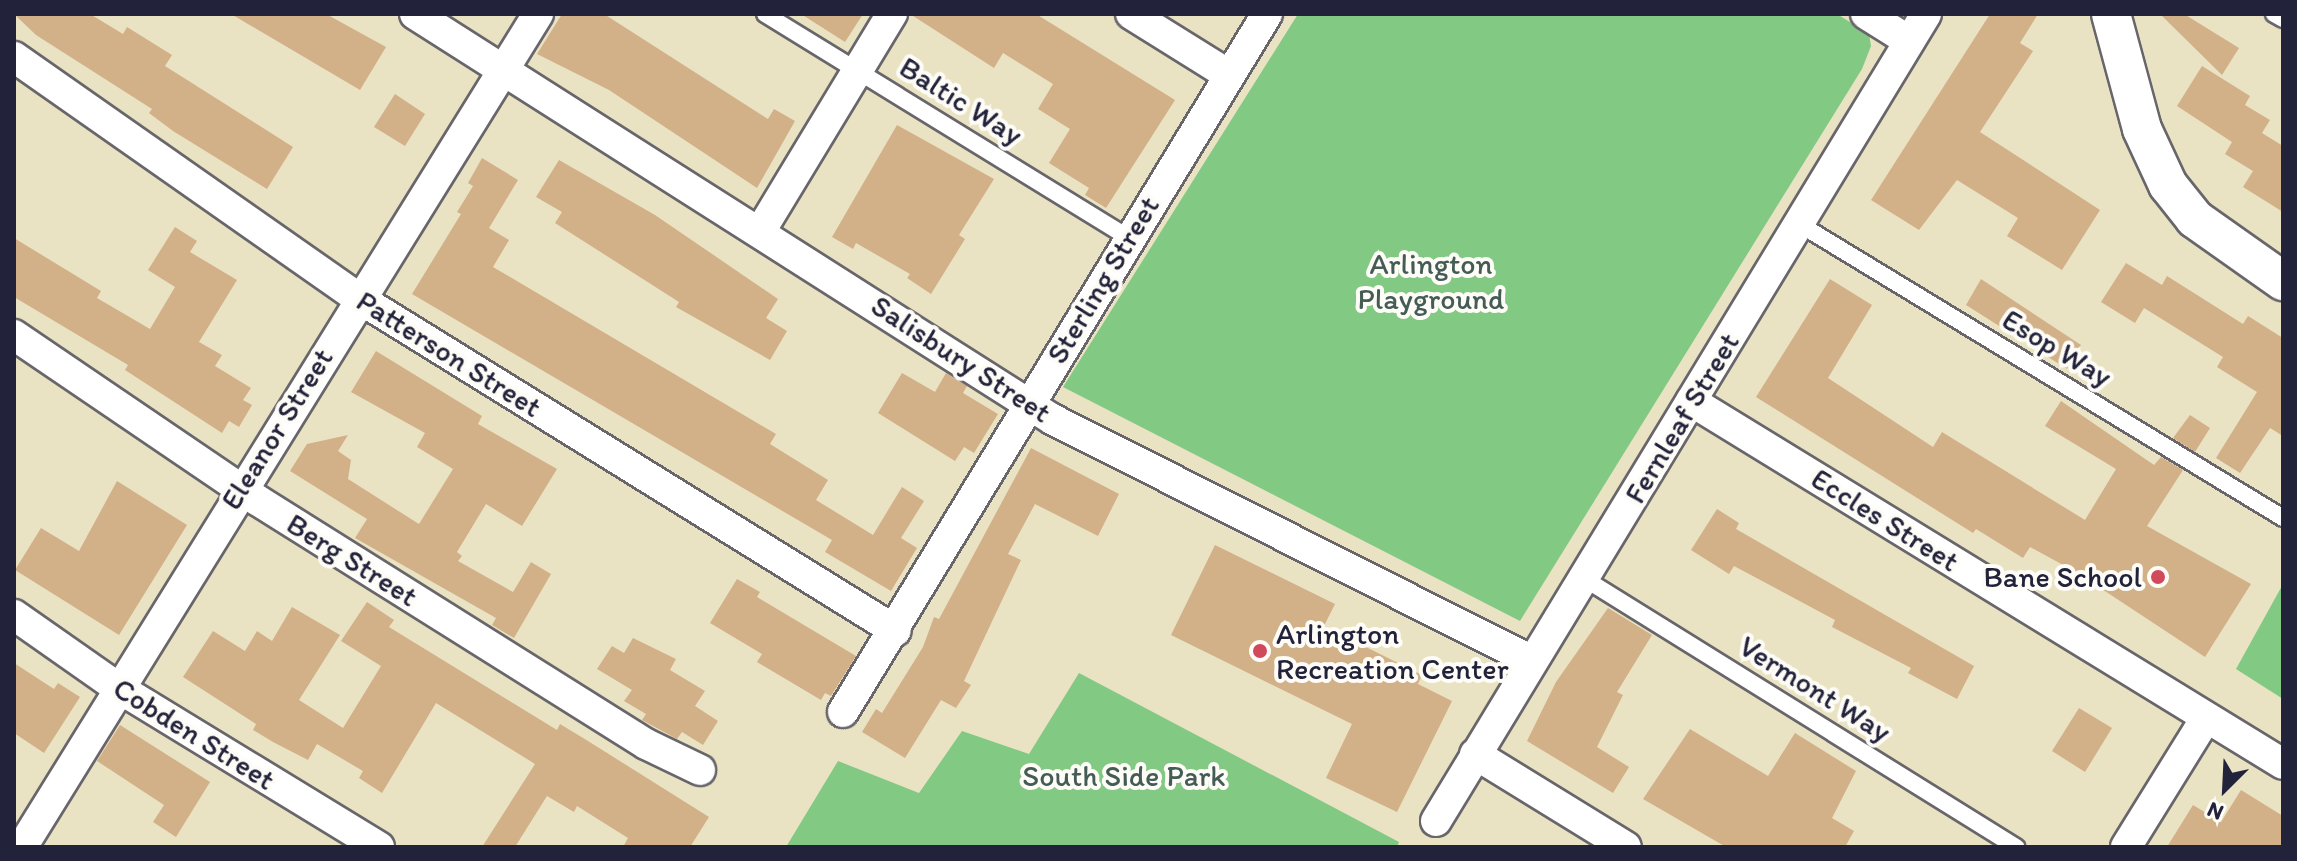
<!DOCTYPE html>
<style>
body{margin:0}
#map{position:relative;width:2297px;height:861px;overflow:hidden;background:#eae3c3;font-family:Itim,sans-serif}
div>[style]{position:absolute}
.green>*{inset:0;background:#82c984}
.building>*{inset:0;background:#d2b088}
.roads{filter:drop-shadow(2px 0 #68666b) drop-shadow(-2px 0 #68666b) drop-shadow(0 2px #68666b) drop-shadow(0 -2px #68666b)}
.service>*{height:16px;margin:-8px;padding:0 8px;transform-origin:8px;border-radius:8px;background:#fff}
.minor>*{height:30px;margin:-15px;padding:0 15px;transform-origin:15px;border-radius:15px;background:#fff}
.tertiary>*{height:38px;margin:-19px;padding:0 19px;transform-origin:19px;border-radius:19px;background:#fff}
.dots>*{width:22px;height:22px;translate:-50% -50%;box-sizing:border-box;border:4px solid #fdfcf7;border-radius:50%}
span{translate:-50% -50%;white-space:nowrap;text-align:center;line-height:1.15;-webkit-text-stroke:8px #fdfcf7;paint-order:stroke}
.street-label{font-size:30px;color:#22223b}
.park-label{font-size:30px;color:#445c55}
.poi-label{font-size:30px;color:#22223b}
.right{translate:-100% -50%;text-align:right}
.left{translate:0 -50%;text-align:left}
.frame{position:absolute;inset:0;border:16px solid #22223b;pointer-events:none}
.north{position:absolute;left:2185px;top:749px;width:80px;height:80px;-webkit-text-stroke:6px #fdfcf7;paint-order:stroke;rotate:204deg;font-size:22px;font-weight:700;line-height:32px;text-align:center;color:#22223b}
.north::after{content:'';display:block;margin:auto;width:28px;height:36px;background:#22223b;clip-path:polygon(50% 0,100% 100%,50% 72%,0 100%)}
</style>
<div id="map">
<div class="green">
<div style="clip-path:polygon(1298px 14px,1837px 14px,1869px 34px,1871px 46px,1862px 69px,1520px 621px,1063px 387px)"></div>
<div style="clip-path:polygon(2283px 584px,2283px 699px,2236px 669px)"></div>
<div style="clip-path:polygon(1079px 673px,1399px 842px,1397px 847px,786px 847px,838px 761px,919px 793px,962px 731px,1029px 754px)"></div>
</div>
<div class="building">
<div style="clip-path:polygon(14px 14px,90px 14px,123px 34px,127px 27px,172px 55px,165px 66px,293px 147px,267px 189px,173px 131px,149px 113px,152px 109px,36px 35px)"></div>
<div style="clip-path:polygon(231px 14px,326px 14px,386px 47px,360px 90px)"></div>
<div style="clip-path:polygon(562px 14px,604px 14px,768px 119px,774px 109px,795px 121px,757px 188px,609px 90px,537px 54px)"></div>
<div style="clip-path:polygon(801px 14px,863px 14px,845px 42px)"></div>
<div style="clip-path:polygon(910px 14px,1036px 14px,1175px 100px,1106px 208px,1085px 195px,1089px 188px,1049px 163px,1070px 129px,1038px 109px,1053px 84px,1003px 53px,994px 68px)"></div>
<div style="clip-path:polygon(1990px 14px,2038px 14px,2020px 43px,2033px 51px,1980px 132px,2100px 210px,2062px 270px,2007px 236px,2018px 218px,1957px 180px,1919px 230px,1871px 200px)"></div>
<div style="clip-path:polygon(2160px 14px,2184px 14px,2239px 48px,2222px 75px)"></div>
<div style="clip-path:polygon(2202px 66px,2250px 96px,2245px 105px,2270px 120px,2262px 133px,2283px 146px,2283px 212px,2243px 187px,2253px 171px,2225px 154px,2232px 142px,2177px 106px)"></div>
<div style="clip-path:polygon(395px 94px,425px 114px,405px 146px,374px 127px)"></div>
<div style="clip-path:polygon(897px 125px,994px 179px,959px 235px,965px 239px,931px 294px,907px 278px,910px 274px,856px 243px,853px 249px,832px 237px)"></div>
<div style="clip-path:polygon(482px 158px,518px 180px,489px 228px,509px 240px,493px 267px,776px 434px,770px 444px,828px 480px,816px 500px,873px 535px,902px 487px,924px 501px,901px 538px,917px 548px,891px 591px,825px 552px,832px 540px,412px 294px,461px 214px,457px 212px,473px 186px,468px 183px)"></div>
<div style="clip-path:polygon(559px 160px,655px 215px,778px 299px,766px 318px,787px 331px,770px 360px,676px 307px,679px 302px,555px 223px,562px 212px,536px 197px)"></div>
<div style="clip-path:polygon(175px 227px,197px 241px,190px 252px,237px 280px,199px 342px,222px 355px,215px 366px,251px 388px,243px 400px,252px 405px,239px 427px,229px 421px,222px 433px,125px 370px,128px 365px,14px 297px,14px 238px,101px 291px,97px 298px,150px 329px,175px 287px,148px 270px)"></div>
<div style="clip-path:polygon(2126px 263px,2162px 285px,2167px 276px,2243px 324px,2248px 316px,2283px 338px,2283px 436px,2270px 428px,2240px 473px,2216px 458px,2257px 392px,2217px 367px,2223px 357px,2144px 308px,2135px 323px,2101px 302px)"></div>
<div style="clip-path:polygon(1830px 279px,1872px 305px,1828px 378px,1933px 447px,1942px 432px,2085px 520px,2116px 469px,2045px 426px,2061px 401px,2154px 465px,2161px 457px,2183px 470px,2147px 526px,2251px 584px,2205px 657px,2076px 572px,2030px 547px,2023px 558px,1976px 529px,1973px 533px,1756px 397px)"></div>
<div style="clip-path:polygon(1981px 279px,2081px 345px,2067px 369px,1966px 305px)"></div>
<div style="clip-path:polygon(376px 351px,482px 416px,478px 424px,557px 469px,522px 526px,486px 504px,457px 552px,462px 556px,458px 561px,513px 592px,531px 562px,551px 574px,514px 638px,492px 625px,496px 618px,355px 538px,367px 519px,290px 471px,307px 444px,348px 435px,338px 451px,351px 460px,348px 479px,419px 524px,453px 469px,417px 447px,425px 433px,351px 392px)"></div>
<div style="clip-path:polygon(902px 373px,935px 392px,946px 373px,967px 386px,963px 393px,998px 414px,974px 453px,964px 447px,955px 461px,878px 413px)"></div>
<div style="clip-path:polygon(2190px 415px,2210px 428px,2195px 452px,2173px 438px)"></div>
<div style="clip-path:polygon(1031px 448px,1119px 494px,1098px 536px,1035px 504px,1008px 554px,1021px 560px,964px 681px,971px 685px,956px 708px,941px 700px,905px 758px,862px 732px,876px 709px,882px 713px,923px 647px,934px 617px,939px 619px)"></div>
<div style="clip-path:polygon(117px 481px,187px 525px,119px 635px,15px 570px,41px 528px,79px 551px)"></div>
<div style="clip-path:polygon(1717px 509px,1739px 523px,1736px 529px,1974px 666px,1957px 699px,1908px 673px,1911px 668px,1832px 627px,1835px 620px,1734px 566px,1729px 574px,1691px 550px)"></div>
<div style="clip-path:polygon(1215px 545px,1335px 604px,1324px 626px,1422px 675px,1418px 684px,1452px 701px,1397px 812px,1326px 778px,1352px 724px,1171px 635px)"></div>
<div style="clip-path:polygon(737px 579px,760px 592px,757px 597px,856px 656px,831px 696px,825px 693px,821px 700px,757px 662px,762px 654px,710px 623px)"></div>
<div style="clip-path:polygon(367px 602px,394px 620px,389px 627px,557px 730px,560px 724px,588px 741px,709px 817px,690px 847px,623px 847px,628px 838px,577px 806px,574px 812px,547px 796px,515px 847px,482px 847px,535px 764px,436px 703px,382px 793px,359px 778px,363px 771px,317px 744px,308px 760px,273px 742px,253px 730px,256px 724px,183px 677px,213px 631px,245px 651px,257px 631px,272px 641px,292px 607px,340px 635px,299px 700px,343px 728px,381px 666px,341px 641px)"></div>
<div style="clip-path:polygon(1608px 608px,1652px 635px,1617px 692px,1623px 695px,1597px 747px,1629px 767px,1613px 793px,1527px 741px,1556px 682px)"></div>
<div style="clip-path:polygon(633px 638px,676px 659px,670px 670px,705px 691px,695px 706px,718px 721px,703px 745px,682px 732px,677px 739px,642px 720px,646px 714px,624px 701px,632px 690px,597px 669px,612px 646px,624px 653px)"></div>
<div style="clip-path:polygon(14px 663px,54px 689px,58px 683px,80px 697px,44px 753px,14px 733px)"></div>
<div style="clip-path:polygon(2079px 708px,2112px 728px,2085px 772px,2052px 751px)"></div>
<div style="clip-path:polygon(120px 725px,210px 782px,176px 837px,153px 822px,164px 805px,97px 761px)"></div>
<div style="clip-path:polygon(1690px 729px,1768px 776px,1795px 733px,1856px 771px,1832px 818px,1854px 831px,1845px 847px,1726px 847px,1643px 799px)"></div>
<div style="clip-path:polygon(2241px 790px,2283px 816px,2283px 847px,2167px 847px,2193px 805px,2221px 822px)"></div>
</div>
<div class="roads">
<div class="service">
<div style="left:765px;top:14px;width:425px;rotate:31.6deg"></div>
<div style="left:2274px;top:14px;width:10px;rotate:29deg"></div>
<div style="left:1801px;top:225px;width:564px;rotate:31.29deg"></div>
<div style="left:1585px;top:579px;width:508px;rotate:31.87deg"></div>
</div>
<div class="minor">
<div style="left:415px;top:14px;width:755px;rotate:32.45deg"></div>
<div style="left:1052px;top:419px;width:538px;rotate:26.76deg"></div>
<div style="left:1131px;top:14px;width:115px;rotate:31.9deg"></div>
<div style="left:1866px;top:14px;width:51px;rotate:32.1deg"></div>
<div style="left:14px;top:57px;width:422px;rotate:35deg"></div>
<div style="left:360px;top:299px;width:630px;rotate:31.77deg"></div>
<div style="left:761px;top:230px;width:253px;rotate:-58.8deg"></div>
<div style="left:14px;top:335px;width:294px;rotate:34.2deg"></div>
<div style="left:257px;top:500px;width:459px;rotate:32.1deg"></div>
<div style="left:646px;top:744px;width:60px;rotate:25.7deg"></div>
<div style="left:1691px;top:401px;width:694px;rotate:31.52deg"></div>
<div style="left:14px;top:615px;width:126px;rotate:35deg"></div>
<div style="left:117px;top:687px;width:307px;rotate:31.4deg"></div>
<div style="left:843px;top:712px;width:817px;rotate:-58.72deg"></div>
<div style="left:1475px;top:754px;width:177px;rotate:31.6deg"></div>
<div style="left:1436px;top:821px;width:944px;rotate:-58.73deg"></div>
<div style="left:22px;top:847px;width:980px;rotate:-58.22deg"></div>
<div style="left:2126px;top:847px;width:152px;rotate:-58.2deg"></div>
</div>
<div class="tertiary">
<div style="left:2111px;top:14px;width:119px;rotate:74.9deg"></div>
<div style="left:2142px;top:129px;width:62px;rotate:65.1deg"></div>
<div style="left:2168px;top:185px;width:43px;rotate:51.5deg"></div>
<div style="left:2195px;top:219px;width:108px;rotate:35.2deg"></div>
</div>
</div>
<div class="dots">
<div style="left:2158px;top:577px;background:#d1495b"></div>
<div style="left:1260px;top:651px;background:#d1495b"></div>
</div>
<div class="street-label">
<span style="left:961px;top:101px;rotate:32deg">Baltic Way</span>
<span style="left:1103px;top:280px;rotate:-59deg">Sterling Street</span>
<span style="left:2057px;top:348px;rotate:31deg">Esop Way</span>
<span style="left:449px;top:354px;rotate:32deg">Patterson Street</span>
<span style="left:961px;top:359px;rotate:33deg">Salisbury Street</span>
<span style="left:1682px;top:418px;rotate:-59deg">Fernleaf Street</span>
<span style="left:277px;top:429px;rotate:-58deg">Eleanor Street</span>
<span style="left:1885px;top:520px;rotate:32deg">Eccles Street</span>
<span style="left:352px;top:560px;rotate:32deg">Berg Street</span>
<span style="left:1815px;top:689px;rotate:32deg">Vermont Way</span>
<span style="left:194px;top:734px;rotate:32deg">Cobden Street</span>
</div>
<div class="park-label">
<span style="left:1431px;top:281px">Arlington<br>Playground</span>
<span style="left:1124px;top:776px">South Side Park</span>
</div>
<div class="poi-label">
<span class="right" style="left:2142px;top:577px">Bane School</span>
<span class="left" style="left:1276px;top:651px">Arlington<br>Recreation Center</span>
</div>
<div class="frame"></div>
<div class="north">N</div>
</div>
